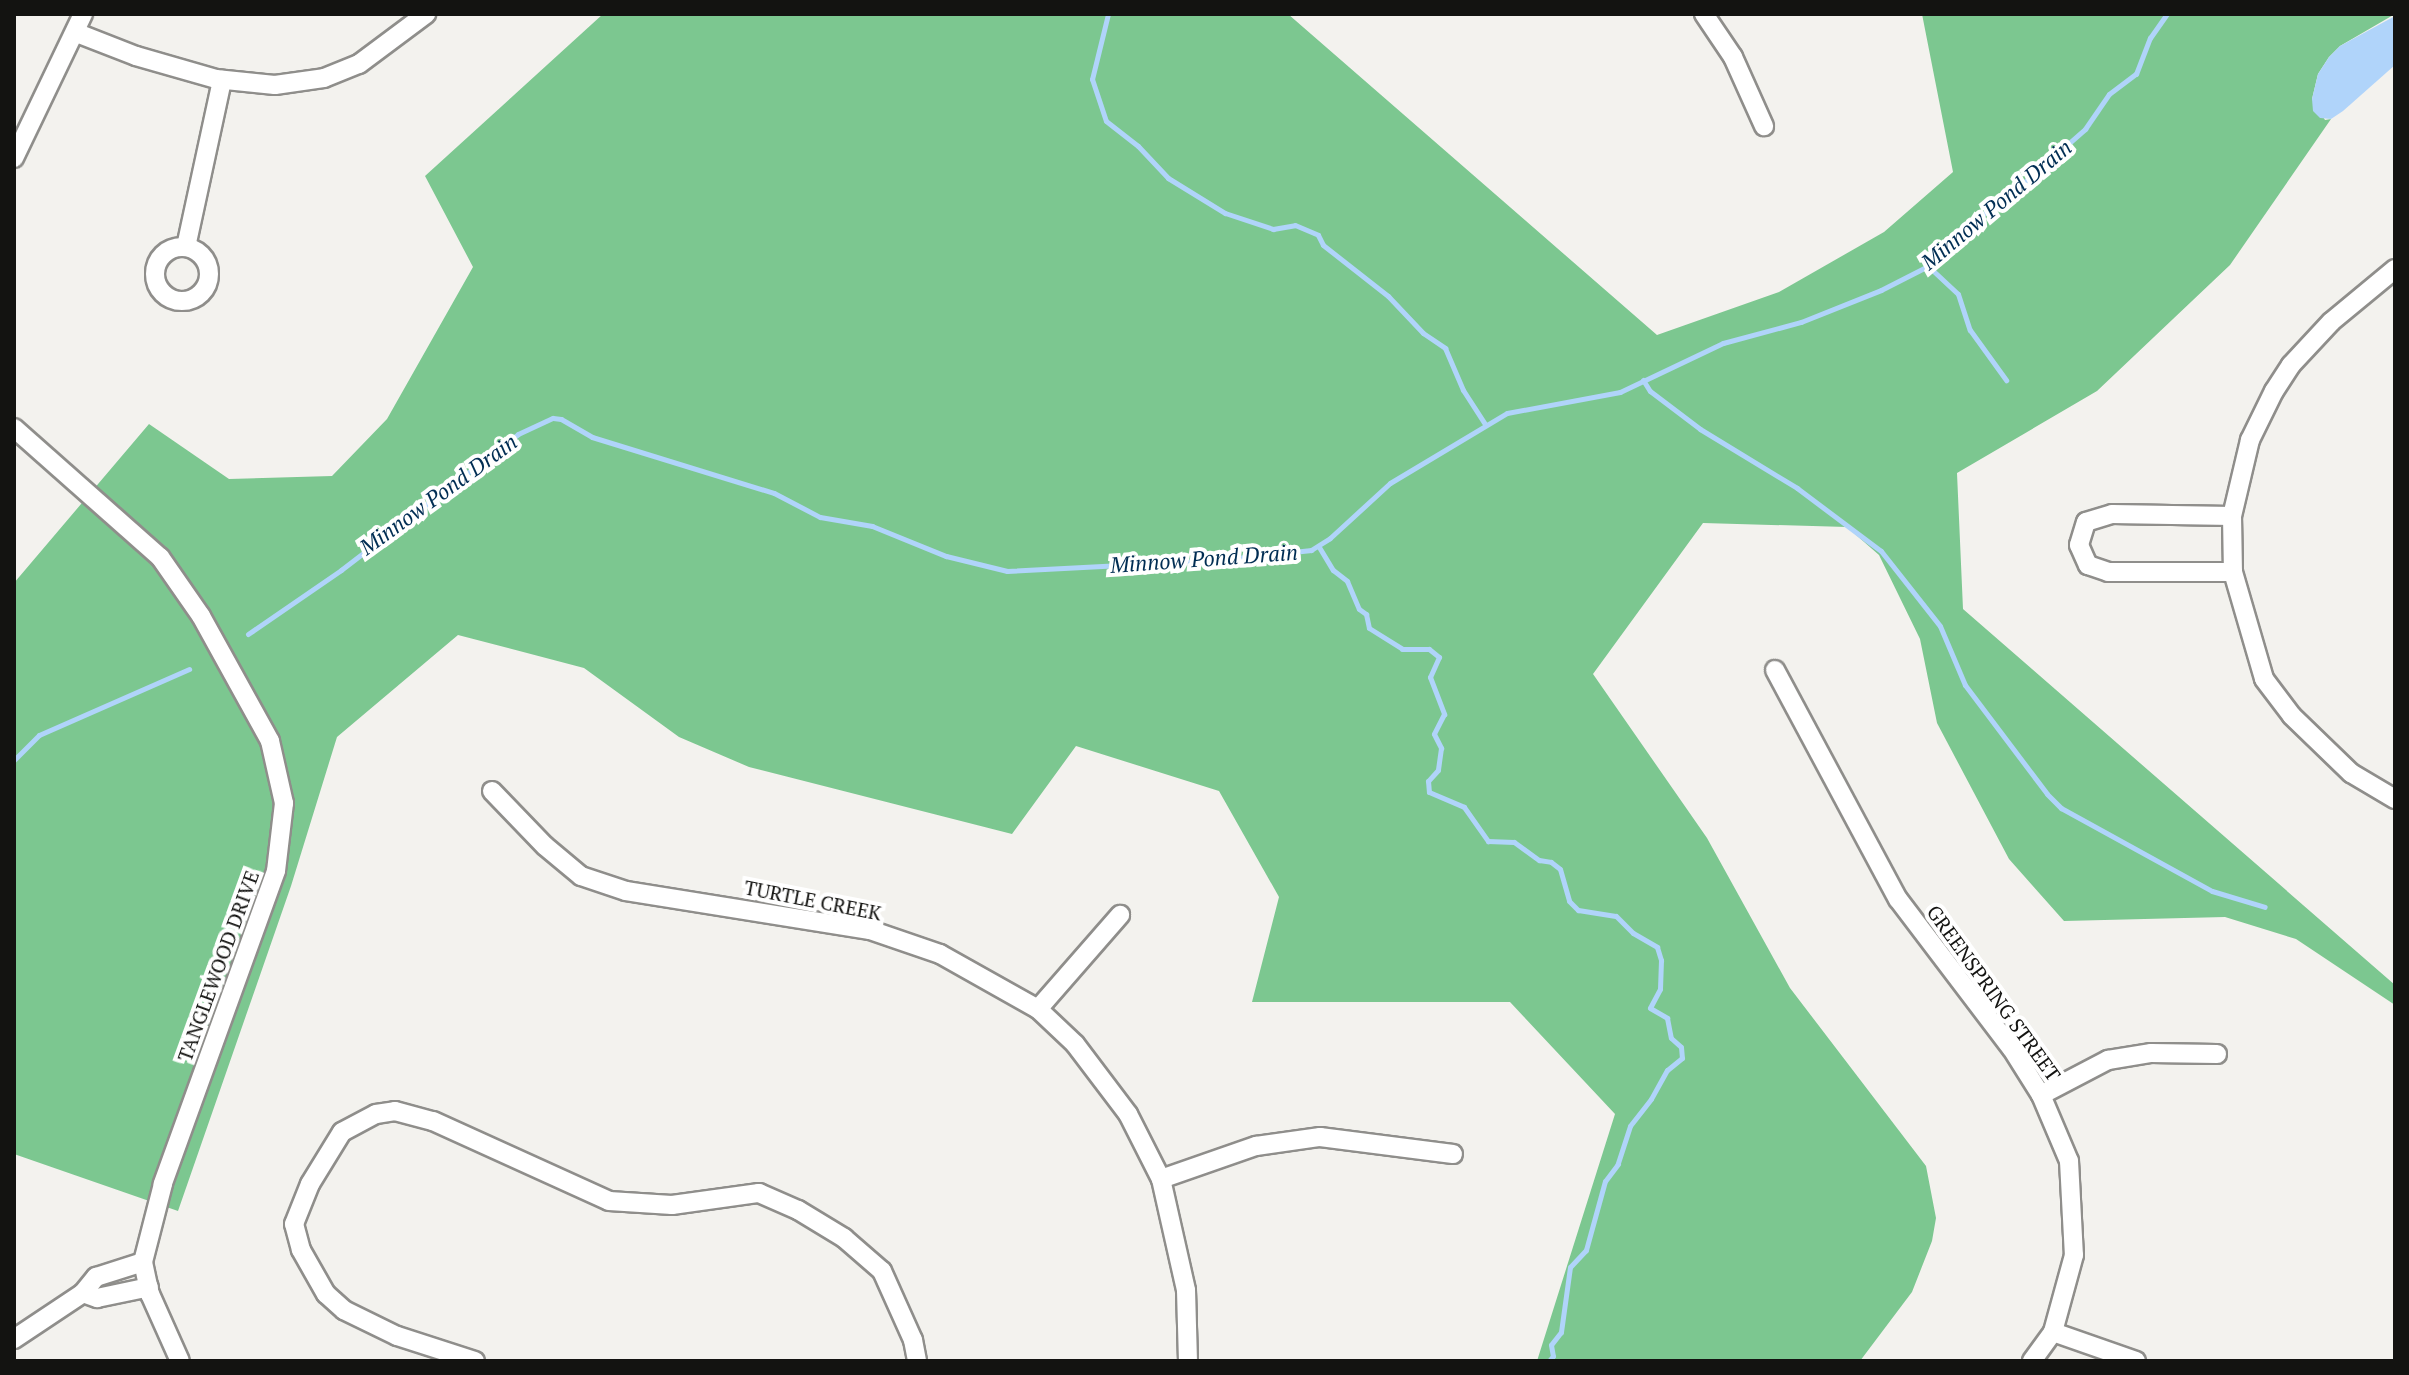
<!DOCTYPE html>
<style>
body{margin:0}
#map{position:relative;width:2409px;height:1375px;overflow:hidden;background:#f3f2ee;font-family:"PT Serif",serif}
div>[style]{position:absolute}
.forest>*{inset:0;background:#7cc790}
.water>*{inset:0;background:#b0d4fa}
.stream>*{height:5px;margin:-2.5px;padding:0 2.5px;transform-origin:2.5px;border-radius:2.5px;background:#b0d4fa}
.roads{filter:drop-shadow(2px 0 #8f8e8b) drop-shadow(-2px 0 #8f8e8b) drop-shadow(0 2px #8f8e8b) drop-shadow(0 -2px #8f8e8b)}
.street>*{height:18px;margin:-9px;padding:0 9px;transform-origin:9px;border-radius:9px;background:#fff}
.street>.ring{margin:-9px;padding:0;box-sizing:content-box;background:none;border:18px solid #fff;border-radius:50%}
span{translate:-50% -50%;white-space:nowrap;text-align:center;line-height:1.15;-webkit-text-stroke:8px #fff;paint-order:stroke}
.street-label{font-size:20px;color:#131311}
.water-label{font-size:22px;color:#002d53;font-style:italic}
.frame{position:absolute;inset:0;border:16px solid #131311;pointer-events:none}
</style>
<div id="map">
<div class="forest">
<div style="clip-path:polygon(603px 14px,1288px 14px,1657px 335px,1779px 292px,1884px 232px,1953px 172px,1922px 14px,2395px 14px,2340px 46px,2329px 57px,2318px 74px,2312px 99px,2325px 120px,2331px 119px,2230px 265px,2097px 391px,1957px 473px,1963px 609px,2395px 985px,2395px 1005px,2296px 939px,2225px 917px,2064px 921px,2009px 859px,1937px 723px,1920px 639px,1879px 555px,1847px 527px,1703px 523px,1593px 674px,1707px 838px,1790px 988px,1926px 1166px,1936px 1218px,1932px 1241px,1912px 1292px,1860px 1361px,1537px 1361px,1615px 1114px,1510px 1002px,1252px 1002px,1279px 897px,1219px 791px,1076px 746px,1012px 834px,749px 767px,679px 737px,584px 668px,458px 635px,337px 737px,291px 886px,178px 1211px,14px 1154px,14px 583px,149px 424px,229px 479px,332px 476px,387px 419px,473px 267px,425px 176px)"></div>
</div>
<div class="water">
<div style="clip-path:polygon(2395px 16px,2395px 65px,2343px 111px,2331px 119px,2320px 118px,2313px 111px,2312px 99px,2318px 74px,2329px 57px,2340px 46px)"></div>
</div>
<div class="stream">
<div style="left:1108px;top:14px;width:67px;rotate:103.8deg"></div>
<div style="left:1092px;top:79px;width:44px;rotate:71.6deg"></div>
<div style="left:1106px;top:121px;width:41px;rotate:38deg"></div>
<div style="left:1138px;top:146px;width:44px;rotate:46.8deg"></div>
<div style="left:1168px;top:178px;width:67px;rotate:31.6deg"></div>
<div style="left:1225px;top:213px;width:51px;rotate:18.4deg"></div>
<div style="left:1273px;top:229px;width:22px;rotate:-10deg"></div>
<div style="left:1295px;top:225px;width:25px;rotate:23deg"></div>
<div style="left:1318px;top:235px;width:11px;rotate:63deg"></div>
<div style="left:1323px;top:245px;width:83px;rotate:38.1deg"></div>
<div style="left:1388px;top:296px;width:51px;rotate:46.6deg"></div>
<div style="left:1423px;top:333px;width:27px;rotate:34deg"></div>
<div style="left:1445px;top:348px;width:46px;rotate:66.8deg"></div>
<div style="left:1463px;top:390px;width:40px;rotate:57.1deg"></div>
<div style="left:1928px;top:266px;width:41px;rotate:43deg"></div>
<div style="left:1958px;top:294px;width:38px;rotate:72deg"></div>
<div style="left:1970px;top:330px;width:62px;rotate:54.2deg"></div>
<div style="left:1643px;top:380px;width:13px;rotate:58deg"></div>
<div style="left:1650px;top:391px;width:63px;rotate:37.2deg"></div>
<div style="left:1700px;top:429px;width:114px;rotate:31.3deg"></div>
<div style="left:1797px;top:488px;width:105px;rotate:36.9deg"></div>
<div style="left:1881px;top:551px;width:95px;rotate:51.8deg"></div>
<div style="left:1940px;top:626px;width:64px;rotate:67deg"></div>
<div style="left:1965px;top:685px;width:136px;rotate:53deg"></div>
<div style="left:2047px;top:794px;width:20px;rotate:45deg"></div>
<div style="left:2061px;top:808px;width:172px;rotate:28.8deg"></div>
<div style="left:2212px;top:891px;width:55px;rotate:16.8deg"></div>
<div style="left:1319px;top:547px;width:27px;rotate:59deg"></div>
<div style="left:1333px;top:570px;width:18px;rotate:38deg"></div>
<div style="left:1347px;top:581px;width:30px;rotate:67deg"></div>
<div style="left:1359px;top:609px;width:9px;rotate:36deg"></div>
<div style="left:1366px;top:614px;width:14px;rotate:78deg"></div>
<div style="left:1369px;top:628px;width:39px;rotate:32deg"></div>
<div style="left:1402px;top:649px;width:27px"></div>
<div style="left:1429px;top:649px;width:13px;rotate:39deg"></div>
<div style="left:1439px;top:657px;width:22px;rotate:114deg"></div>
<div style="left:1430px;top:677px;width:40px;rotate:69deg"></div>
<div style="left:1444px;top:714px;width:22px;rotate:117deg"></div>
<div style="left:1434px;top:734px;width:16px;rotate:63deg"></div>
<div style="left:1441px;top:748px;width:22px;rotate:98deg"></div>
<div style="left:1438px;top:770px;width:15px;rotate:132deg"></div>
<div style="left:1428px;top:781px;width:11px;rotate:85deg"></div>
<div style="left:1429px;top:792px;width:38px;rotate:23deg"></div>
<div style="left:1464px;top:807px;width:42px;rotate:54.8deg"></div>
<div style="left:1488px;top:841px;width:26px;rotate:2deg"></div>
<div style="left:1514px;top:842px;width:31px;rotate:36deg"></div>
<div style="left:1539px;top:860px;width:12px;rotate:9deg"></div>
<div style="left:1551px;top:862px;width:11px;rotate:38deg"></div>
<div style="left:1560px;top:869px;width:33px;rotate:74deg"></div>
<div style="left:1569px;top:901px;width:13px;rotate:45deg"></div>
<div style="left:1578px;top:910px;width:38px;rotate:9deg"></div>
<div style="left:1616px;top:916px;width:24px;rotate:45deg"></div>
<div style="left:1633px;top:933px;width:28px;rotate:30deg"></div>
<div style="left:1657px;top:947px;width:14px;rotate:73deg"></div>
<div style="left:1661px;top:960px;width:29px;rotate:92deg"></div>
<div style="left:1660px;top:989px;width:21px;rotate:118deg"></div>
<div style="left:1650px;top:1008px;width:20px;rotate:30deg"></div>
<div style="left:1667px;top:1018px;width:20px;rotate:79deg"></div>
<div style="left:1671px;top:1038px;width:13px;rotate:42deg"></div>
<div style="left:1681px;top:1047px;width:11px;rotate:85deg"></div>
<div style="left:1682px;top:1058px;width:19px;rotate:141deg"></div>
<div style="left:1667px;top:1070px;width:33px;rotate:119deg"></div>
<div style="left:1651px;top:1099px;width:34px;rotate:128deg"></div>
<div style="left:1630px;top:1126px;width:40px;rotate:108deg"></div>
<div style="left:1618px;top:1164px;width:21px;rotate:127deg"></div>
<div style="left:1605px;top:1181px;width:72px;rotate:105.4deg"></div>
<div style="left:1586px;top:1250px;width:23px;rotate:133deg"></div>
<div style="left:1570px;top:1267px;width:66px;rotate:97.9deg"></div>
<div style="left:1561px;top:1332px;width:16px;rotate:128deg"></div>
<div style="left:1551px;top:1345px;width:11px;rotate:80deg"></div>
<div style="left:1553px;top:1356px;width:6px;rotate:129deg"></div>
<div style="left:248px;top:634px;width:113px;rotate:-34.5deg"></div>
<div style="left:341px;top:570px;width:223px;rotate:-37.5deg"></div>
<div style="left:518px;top:434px;width:38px;rotate:-25deg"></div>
<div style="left:553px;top:418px;width:8px;rotate:7deg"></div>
<div style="left:561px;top:419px;width:36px;rotate:30deg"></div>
<div style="left:592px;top:437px;width:190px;rotate:17.1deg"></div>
<div style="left:774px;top:493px;width:52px;rotate:27.6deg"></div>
<div style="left:820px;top:517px;width:53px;rotate:9.8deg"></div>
<div style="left:872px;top:526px;width:80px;rotate:22.1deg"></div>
<div style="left:946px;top:556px;width:63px;rotate:13.8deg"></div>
<div style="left:1007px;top:571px;width:211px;rotate:-3deg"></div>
<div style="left:1218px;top:560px;width:94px;rotate:-6.1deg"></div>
<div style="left:1311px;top:550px;width:22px;rotate:-32deg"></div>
<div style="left:1330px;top:538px;width:81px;rotate:-42.5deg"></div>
<div style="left:1390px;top:483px;width:136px;rotate:-30.9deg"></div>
<div style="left:1507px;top:413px;width:115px;rotate:-10.5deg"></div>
<div style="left:1620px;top:392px;width:114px;rotate:-25.4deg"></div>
<div style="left:1723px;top:343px;width:81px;rotate:-15.1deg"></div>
<div style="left:1801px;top:322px;width:86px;rotate:-21.8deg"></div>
<div style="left:1881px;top:290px;width:55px;rotate:-27deg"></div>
<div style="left:1930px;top:265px;width:48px;rotate:-49.3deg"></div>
<div style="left:1961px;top:229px;width:52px;rotate:-34deg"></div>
<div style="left:2004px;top:200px;width:108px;rotate:-41.2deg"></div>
<div style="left:2085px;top:129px;width:42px;rotate:-55.6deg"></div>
<div style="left:2109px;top:94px;width:34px;rotate:-37deg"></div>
<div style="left:2136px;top:74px;width:39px;rotate:-69deg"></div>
<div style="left:2150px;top:38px;width:29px;rotate:-55deg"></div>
<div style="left:14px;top:760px;width:35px;rotate:-45deg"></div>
<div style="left:39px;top:735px;width:164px;rotate:-23.7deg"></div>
</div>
<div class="roads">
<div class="street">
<div style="left:1704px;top:14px;width:52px;rotate:56deg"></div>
<div style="left:1733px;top:57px;width:76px;rotate:65.8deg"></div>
<div style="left:77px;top:33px;width:63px;rotate:21.3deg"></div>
<div style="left:136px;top:56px;width:83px;rotate:16deg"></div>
<div style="left:216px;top:79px;width:59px;rotate:5.8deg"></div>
<div style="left:275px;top:85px;width:49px;rotate:-8.1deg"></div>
<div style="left:324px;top:78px;width:38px;rotate:-22deg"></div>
<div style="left:359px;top:64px;width:84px;rotate:-36.7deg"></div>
<div style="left:14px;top:158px;width:160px;rotate:-64.4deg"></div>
<div class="ring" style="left:155px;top:247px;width:36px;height:36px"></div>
<div style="left:186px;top:247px;width:171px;rotate:-77.8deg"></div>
<div style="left:2395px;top:269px;width:83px;rotate:140.4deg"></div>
<div style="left:2331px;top:322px;width:59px;rotate:132.9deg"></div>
<div style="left:2291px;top:365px;width:31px;rotate:123deg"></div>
<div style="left:2274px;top:391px;width:55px;rotate:116.1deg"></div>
<div style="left:2250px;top:440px;width:78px;rotate:103.3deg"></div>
<div style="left:2232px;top:516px;width:56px;rotate:89deg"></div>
<div style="left:2233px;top:572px;width:111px;rotate:73.8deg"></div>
<div style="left:2264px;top:679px;width:46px;rotate:52.9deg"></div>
<div style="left:2292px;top:716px;width:82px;rotate:44deg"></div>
<div style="left:2351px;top:773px;width:51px;rotate:30.6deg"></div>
<div style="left:14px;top:428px;width:195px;rotate:41.5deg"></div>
<div style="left:160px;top:557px;width:72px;rotate:55.2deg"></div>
<div style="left:201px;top:616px;width:143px;rotate:61.1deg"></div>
<div style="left:270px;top:741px;width:64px;rotate:77.3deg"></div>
<div style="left:284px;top:803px;width:68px;rotate:96.7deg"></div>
<div style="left:276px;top:871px;width:333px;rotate:109.9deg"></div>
<div style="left:163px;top:1184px;width:81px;rotate:104.4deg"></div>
<div style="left:143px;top:1262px;width:33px;rotate:78deg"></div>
<div style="left:150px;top:1294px;width:73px;rotate:65.9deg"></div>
<div style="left:2232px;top:516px;width:120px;rotate:-179deg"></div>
<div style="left:2112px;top:514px;width:27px;rotate:163deg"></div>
<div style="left:2086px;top:522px;width:24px;rotate:107deg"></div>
<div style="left:2079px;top:545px;width:22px;rotate:66deg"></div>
<div style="left:2088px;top:565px;width:21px;rotate:19deg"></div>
<div style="left:2108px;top:572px;width:125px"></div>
<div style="left:1775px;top:670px;width:260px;rotate:61.8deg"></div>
<div style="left:1898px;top:899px;width:188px;rotate:52.8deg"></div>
<div style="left:2012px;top:1049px;width:54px;rotate:57.8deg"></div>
<div style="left:2041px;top:1095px;width:72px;rotate:67deg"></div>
<div style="left:2069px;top:1161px;width:94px;rotate:87deg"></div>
<div style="left:2074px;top:1255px;width:80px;rotate:105.3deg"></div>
<div style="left:2053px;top:1332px;width:36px;rotate:126deg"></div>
<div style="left:492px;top:791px;width:76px;rotate:46.1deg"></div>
<div style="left:545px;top:846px;width:47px;rotate:39.8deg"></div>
<div style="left:581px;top:876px;width:47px;rotate:18.4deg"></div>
<div style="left:626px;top:891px;width:247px;rotate:9.1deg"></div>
<div style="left:870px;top:930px;width:74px;rotate:18.9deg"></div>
<div style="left:940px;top:954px;width:112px;rotate:29.3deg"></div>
<div style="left:1038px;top:1009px;width:51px;rotate:43.4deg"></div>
<div style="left:1075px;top:1044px;width:88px;rotate:52.9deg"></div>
<div style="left:1128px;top:1114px;width:73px;rotate:63.1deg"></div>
<div style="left:1161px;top:1179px;width:114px;rotate:77.3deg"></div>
<div style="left:1186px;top:1290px;width:71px;rotate:88.4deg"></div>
<div style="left:1038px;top:1009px;width:125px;rotate:-48.9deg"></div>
<div style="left:2041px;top:1095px;width:76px;rotate:-27.6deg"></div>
<div style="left:2108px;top:1060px;width:44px;rotate:-9.2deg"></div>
<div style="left:2151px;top:1053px;width:66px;rotate:0.9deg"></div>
<div style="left:1161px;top:1179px;width:101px;rotate:-19.2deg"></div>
<div style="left:1256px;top:1146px;width:65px;rotate:-8deg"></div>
<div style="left:1320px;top:1137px;width:134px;rotate:7.3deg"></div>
<div style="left:83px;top:1293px;width:15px;rotate:20deg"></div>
<div style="left:97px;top:1298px;width:53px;rotate:-11.9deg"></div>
<div style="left:2053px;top:1332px;width:88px;rotate:19.3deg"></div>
<div style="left:14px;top:1339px;width:83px;rotate:-33.7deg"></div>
<div style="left:83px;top:1293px;width:21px;rotate:-51deg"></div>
<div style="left:96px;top:1277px;width:49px;rotate:-17.7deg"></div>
<div style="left:475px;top:1361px;width:82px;rotate:-162.2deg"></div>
<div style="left:397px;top:1336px;width:59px;rotate:-153.9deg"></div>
<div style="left:344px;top:1310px;width:24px;rotate:-138deg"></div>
<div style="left:326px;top:1294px;width:51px;rotate:-119.6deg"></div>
<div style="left:301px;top:1250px;width:27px;rotate:-105deg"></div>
<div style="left:294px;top:1224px;width:43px;rotate:-68.2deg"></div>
<div style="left:310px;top:1184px;width:61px;rotate:-58.4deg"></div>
<div style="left:342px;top:1132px;width:38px;rotate:-28deg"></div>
<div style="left:376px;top:1114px;width:19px;rotate:-9deg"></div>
<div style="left:395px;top:1111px;width:39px;rotate:15deg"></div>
<div style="left:433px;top:1121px;width:193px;rotate:24.4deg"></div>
<div style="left:609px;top:1201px;width:63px;rotate:3.6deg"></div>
<div style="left:672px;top:1205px;width:88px;rotate:-7.9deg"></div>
<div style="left:759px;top:1193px;width:43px;rotate:23.6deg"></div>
<div style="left:798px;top:1210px;width:54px;rotate:31.3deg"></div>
<div style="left:844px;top:1238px;width:50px;rotate:41deg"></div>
<div style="left:882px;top:1271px;width:76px;rotate:65.8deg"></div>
<div style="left:913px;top:1340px;width:21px;rotate:79deg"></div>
</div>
</div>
<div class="street-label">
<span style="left:813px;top:900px;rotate:11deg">TURTLE CREEK</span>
<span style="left:218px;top:966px;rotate:-70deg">TANGLEWOOD DRIVE</span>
<span style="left:1994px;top:993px;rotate:54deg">GREENSPRING STREET</span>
</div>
<div class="water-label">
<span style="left:1996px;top:204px;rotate:-40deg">Minnow Pond Drain</span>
<span style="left:438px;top:494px;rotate:-36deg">Minnow Pond Drain</span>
<span style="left:1204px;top:558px;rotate:-4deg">Minnow Pond Drain</span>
</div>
<div class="frame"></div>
</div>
